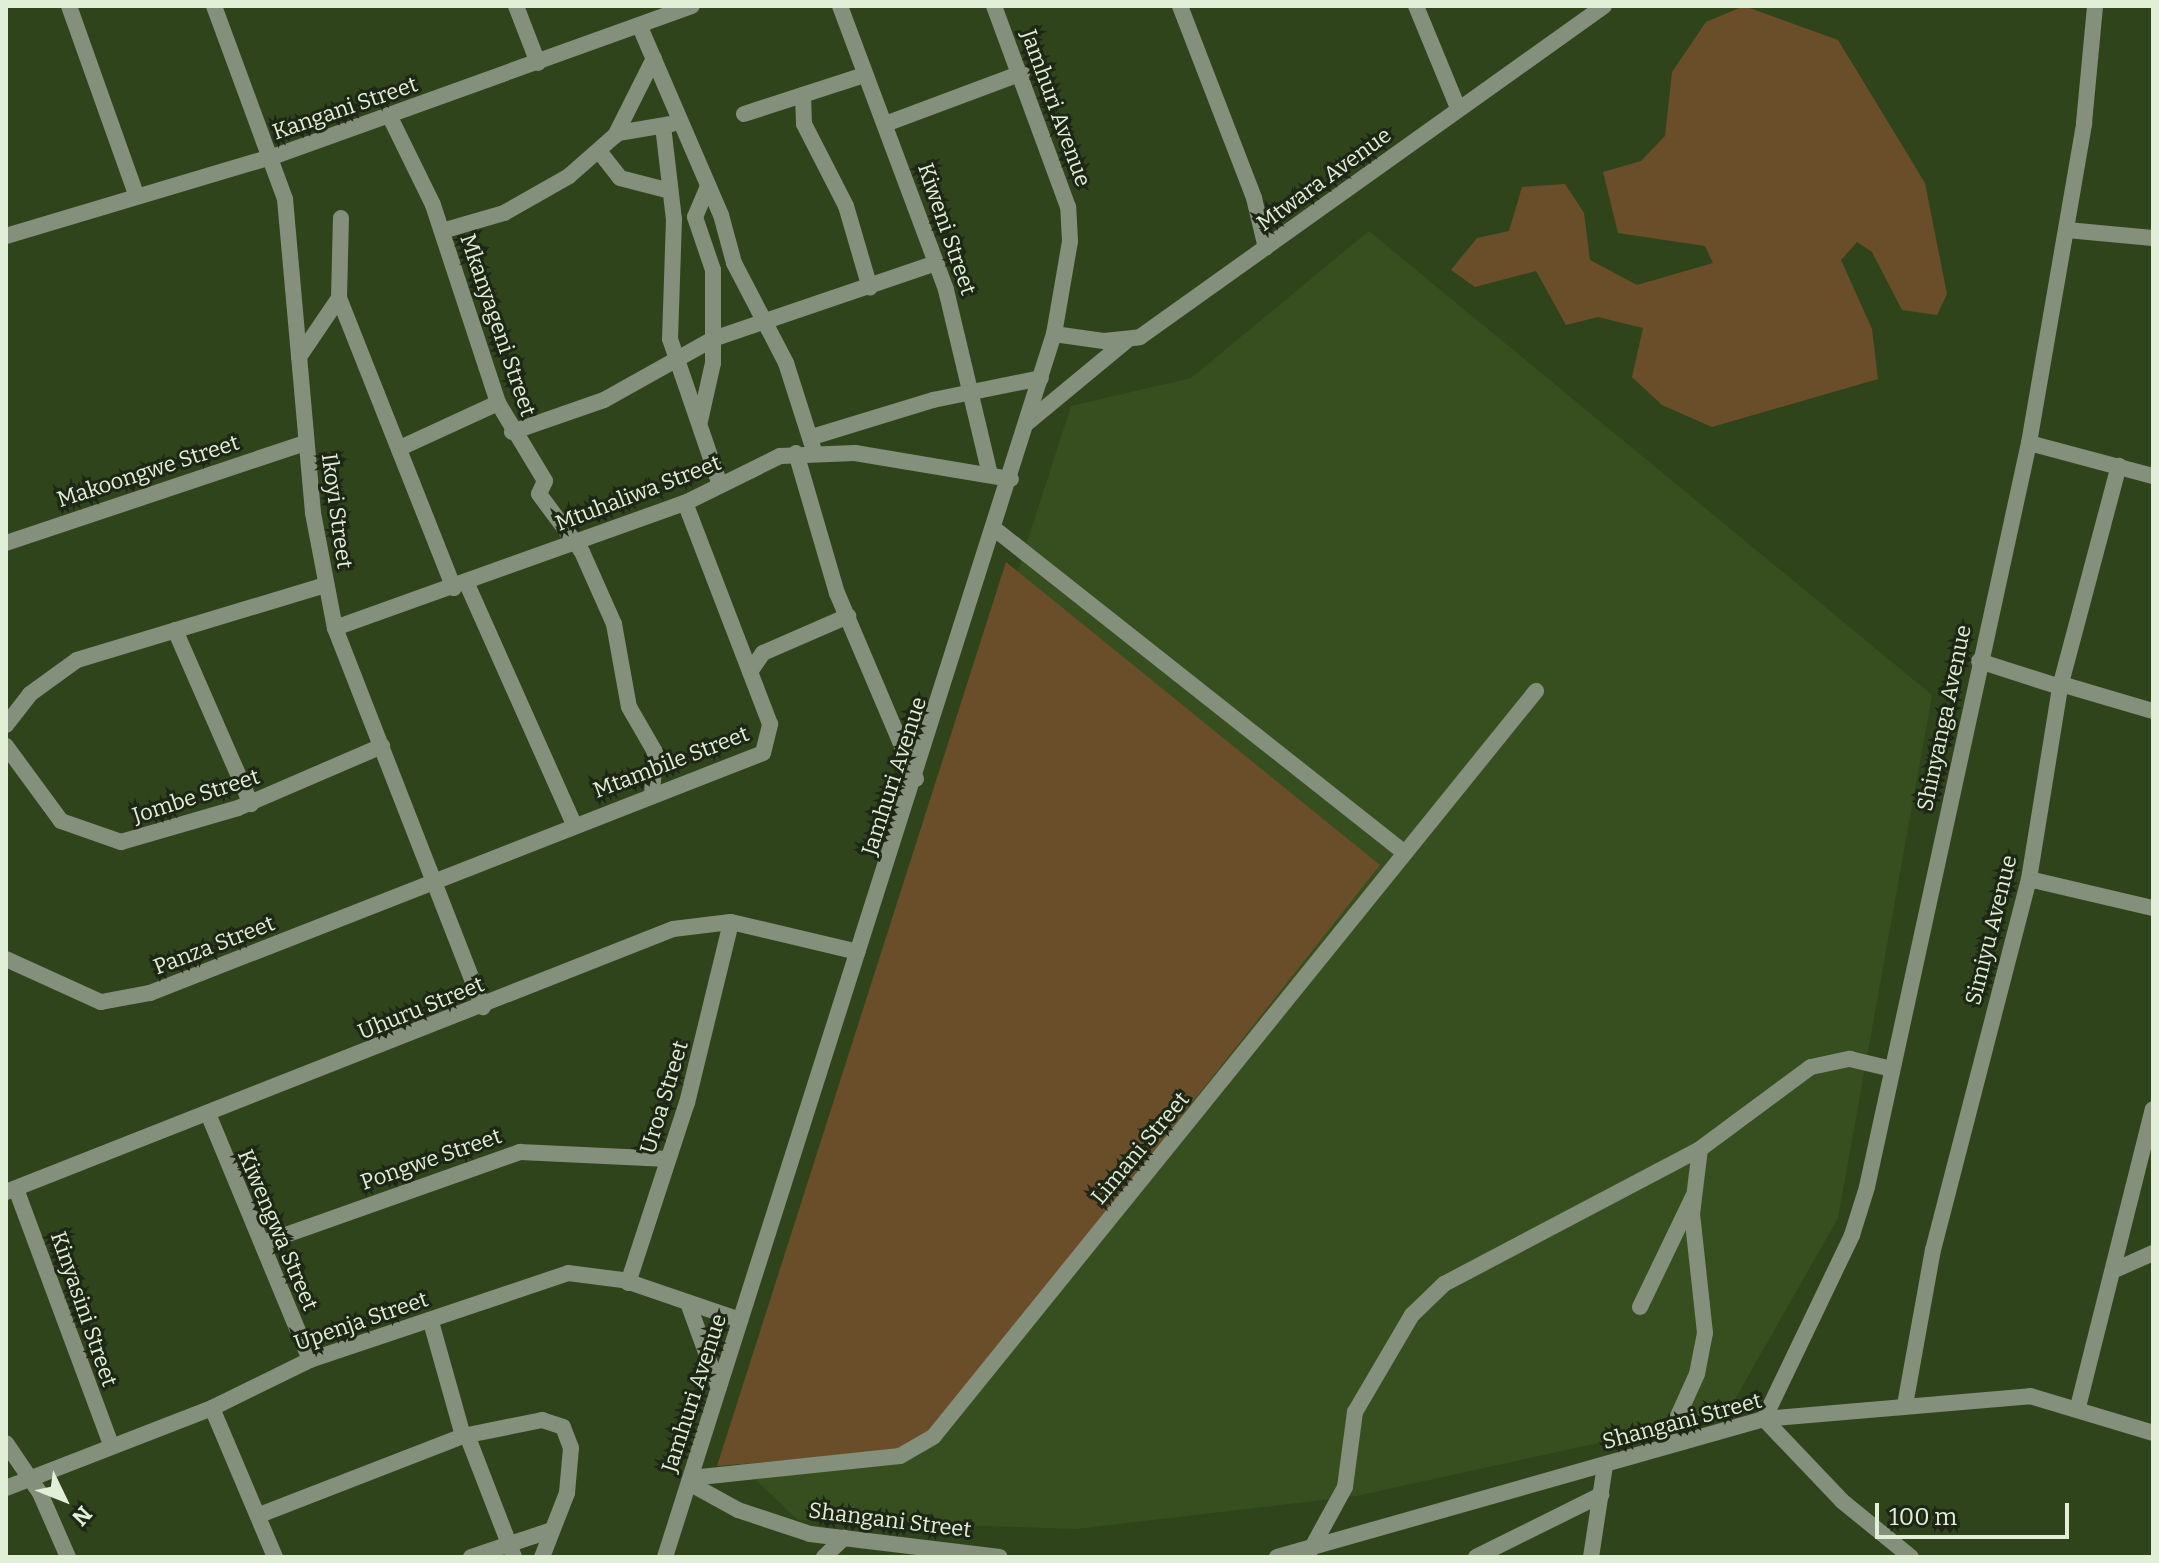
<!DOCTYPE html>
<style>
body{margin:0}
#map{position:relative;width:2159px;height:1563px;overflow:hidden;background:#30441c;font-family:Bitter,serif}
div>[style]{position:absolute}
.built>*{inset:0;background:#374e1f}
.green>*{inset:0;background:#6a4e2a}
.minor>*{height:16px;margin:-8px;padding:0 8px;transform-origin:8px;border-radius:8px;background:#848f7c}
span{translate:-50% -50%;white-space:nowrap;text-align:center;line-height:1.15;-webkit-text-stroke:6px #1e2716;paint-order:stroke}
.street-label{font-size:22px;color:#e2efd7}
.frame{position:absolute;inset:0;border:8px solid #e2efd7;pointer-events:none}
.north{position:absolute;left:24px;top:1459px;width:80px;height:80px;-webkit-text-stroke:6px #1e2716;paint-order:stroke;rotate:133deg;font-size:22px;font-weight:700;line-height:32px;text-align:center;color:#e2efd7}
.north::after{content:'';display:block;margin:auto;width:28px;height:36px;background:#e2efd7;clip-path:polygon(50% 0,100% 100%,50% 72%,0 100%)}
.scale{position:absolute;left:1875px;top:1503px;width:194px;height:36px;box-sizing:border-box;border:4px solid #e2efd7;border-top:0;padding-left:10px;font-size:24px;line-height:28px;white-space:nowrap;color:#e2efd7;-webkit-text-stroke:6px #1e2716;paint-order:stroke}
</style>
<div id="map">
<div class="built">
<div style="clip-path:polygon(1369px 231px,1932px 695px,1838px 1218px,1726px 1415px,1356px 1496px,1076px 1529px,798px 1520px,732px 1457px,1071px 406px,1191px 378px)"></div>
</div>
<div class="green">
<div style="clip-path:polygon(1744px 6px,1838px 40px,1925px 183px,1947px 294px,1937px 315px,1902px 310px,1872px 252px,1857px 242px,1841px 260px,1872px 329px,1878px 379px,1712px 427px,1662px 405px,1632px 377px,1643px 328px,1598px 317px,1566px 325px,1536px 271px,1475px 287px,1451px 270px,1477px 238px,1509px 231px,1522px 187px,1565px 184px,1584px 213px,1590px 260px,1637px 285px,1713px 263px,1705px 246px,1618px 233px,1603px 172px,1641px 161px,1665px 136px,1672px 72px,1706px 22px)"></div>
<div style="clip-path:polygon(1006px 562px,1380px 865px,927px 1438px,896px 1451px,717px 1466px)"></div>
</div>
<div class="minor">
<div style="left:69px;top:6px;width:200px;rotate:70.4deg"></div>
<div style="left:214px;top:6px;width:206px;rotate:69.8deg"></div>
<div style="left:285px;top:199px;width:315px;rotate:84.9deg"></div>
<div style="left:313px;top:513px;width:117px;rotate:79.2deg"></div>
<div style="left:335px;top:628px;width:407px;rotate:68.7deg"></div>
<div style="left:516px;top:6px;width:61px;rotate:68.9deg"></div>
<div style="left:840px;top:6px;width:303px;rotate:69.5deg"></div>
<div style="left:946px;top:290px;width:190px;rotate:76.6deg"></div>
<div style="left:1180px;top:6px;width:206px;rotate:68.9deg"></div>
<div style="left:1254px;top:198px;width:51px;rotate:76.5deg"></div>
<div style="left:1416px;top:6px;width:110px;rotate:67.6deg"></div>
<div style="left:640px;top:27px;width:205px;rotate:66.7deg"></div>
<div style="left:721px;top:215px;width:50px;rotate:74.8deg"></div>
<div style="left:734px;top:263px;width:113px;rotate:62.5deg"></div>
<div style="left:786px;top:363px;width:92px;rotate:72.3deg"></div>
<div style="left:803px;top:95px;width:29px;rotate:88deg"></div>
<div style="left:804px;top:124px;width:92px;rotate:62.9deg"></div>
<div style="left:846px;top:206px;width:85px;rotate:73.7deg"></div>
<div style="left:744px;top:114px;width:126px;rotate:-18deg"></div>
<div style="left:389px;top:115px;width:100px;rotate:63.9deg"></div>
<div style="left:433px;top:205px;width:208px;rotate:71.8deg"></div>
<div style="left:498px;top:403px;width:91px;rotate:58.9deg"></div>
<div style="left:545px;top:481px;width:14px;rotate:115deg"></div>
<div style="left:539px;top:494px;width:72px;rotate:53.4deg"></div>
<div style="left:582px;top:552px;width:79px;rotate:66deg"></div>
<div style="left:614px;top:624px;width:84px;rotate:79.8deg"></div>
<div style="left:629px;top:707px;width:52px;rotate:60deg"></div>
<div style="left:655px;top:752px;width:39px;rotate:94deg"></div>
<div style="left:888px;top:123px;width:143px;rotate:-20.5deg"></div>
<div style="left:663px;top:126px;width:94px;rotate:83.3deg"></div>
<div style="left:674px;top:219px;width:120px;rotate:91.9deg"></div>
<div style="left:670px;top:339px;width:154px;rotate:71.1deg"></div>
<div style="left:615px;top:136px;width:87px;rotate:-63.4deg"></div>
<div style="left:599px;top:151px;width:34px;rotate:52deg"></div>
<div style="left:620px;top:178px;width:52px;rotate:14.6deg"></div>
<div style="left:2067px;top:230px;width:86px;rotate:5.3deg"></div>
<div style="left:442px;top:231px;width:65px;rotate:-16.2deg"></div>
<div style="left:504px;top:213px;width:75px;rotate:-29.6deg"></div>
<div style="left:569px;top:176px;width:65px;rotate:-41.3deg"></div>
<div style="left:618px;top:133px;width:54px;rotate:-9.6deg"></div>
<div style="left:6px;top:236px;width:281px;rotate:-16.6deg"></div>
<div style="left:275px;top:156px;width:443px;rotate:-19.8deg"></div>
<div style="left:339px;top:298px;width:312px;rotate:68.4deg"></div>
<div style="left:1054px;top:334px;width:50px;rotate:8deg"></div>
<div style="left:1104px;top:341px;width:36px;rotate:-6deg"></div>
<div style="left:1140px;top:337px;width:570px;rotate:-35.5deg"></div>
<div style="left:299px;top:357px;width:71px;rotate:-55.9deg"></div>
<div style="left:339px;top:298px;width:80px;rotate:-88.6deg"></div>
<div style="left:700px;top:421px;width:59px;rotate:-77.4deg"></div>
<div style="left:713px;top:363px;width:93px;rotate:-90deg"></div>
<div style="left:713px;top:270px;width:56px;rotate:-108.8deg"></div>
<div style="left:695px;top:217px;width:34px;rotate:-67deg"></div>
<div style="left:1027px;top:423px;width:129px;rotate:-39.6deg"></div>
<div style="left:512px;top:432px;width:97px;rotate:-19.2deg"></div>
<div style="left:604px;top:400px;width:125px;rotate:-29.2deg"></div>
<div style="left:713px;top:339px;width:236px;rotate:-18.8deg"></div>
<div style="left:812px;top:437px;width:127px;rotate:-17deg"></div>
<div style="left:933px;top:400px;width:110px;rotate:-11.5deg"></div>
<div style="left:2029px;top:443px;width:128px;rotate:14.9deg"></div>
<div style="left:400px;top:448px;width:108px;rotate:-24.7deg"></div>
<div style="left:796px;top:453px;width:146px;rotate:73.7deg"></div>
<div style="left:837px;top:593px;width:202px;rotate:67deg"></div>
<div style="left:996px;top:530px;width:521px;rotate:38.3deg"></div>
<div style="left:6px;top:543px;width:315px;rotate:-18.5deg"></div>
<div style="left:467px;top:584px;width:263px;rotate:66deg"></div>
<div style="left:335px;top:628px;width:372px;rotate:-19.7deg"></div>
<div style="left:685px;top:503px;width:106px;rotate:-26.3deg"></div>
<div style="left:780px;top:456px;width:75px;rotate:-2.3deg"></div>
<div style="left:855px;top:453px;width:158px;rotate:9.5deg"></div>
<div style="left:175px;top:630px;width:190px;rotate:66.4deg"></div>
<div style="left:1979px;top:661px;width:85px;rotate:17.8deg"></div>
<div style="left:750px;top:672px;width:23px;rotate:-56deg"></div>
<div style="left:763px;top:653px;width:93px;rotate:-23.5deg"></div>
<div style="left:2061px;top:684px;width:96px;rotate:16.4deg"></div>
<div style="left:6px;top:725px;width:39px;rotate:-52deg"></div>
<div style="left:30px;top:694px;width:58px;rotate:-35.9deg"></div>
<div style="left:77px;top:660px;width:259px;rotate:-16.8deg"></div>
<div style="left:6px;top:746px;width:93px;rotate:53.7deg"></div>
<div style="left:61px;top:821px;width:64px;rotate:19.3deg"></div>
<div style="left:121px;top:842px;width:122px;rotate:-16.2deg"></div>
<div style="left:238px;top:808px;width:157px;rotate:-23.3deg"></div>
<div style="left:2029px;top:879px;width:127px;rotate:13.2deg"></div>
<div style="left:6px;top:959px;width:104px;rotate:24.4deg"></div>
<div style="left:101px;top:1002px;width:50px;rotate:-10.4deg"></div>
<div style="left:150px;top:993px;width:658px;rotate:-21.38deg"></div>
<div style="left:763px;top:753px;width:30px;rotate:-76deg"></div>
<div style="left:770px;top:724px;width:237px;rotate:-111deg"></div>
<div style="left:209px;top:1116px;width:264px;rotate:67.5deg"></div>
<div style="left:16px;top:1189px;width:272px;rotate:69.6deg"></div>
<div style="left:6px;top:1192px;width:717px;rotate:-21.52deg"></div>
<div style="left:673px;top:929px;width:58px;rotate:-6.9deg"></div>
<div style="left:731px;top:922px;width:130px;rotate:13.3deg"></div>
<div style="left:263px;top:1243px;width:273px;rotate:-19.5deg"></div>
<div style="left:520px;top:1152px;width:148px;rotate:2.7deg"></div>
<div style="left:2117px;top:1269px;width:39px;rotate:-24deg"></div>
<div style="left:628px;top:1283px;width:189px;rotate:-71.9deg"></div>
<div style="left:687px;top:1103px;width:186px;rotate:-76.3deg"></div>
<div style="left:688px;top:1303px;width:90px;rotate:70deg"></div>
<div style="left:1640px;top:1307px;width:122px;rotate:-64.3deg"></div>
<div style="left:431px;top:1322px;width:118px;rotate:74.3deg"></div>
<div style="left:1905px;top:1405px;width:158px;rotate:-79.8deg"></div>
<div style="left:1933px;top:1250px;width:383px;rotate:-75.5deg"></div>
<div style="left:2029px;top:879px;width:194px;rotate:-80.8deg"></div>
<div style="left:2060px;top:687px;width:229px;rotate:-75.1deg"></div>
<div style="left:2078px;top:1407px;width:307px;rotate:-75.9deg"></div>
<div style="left:212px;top:1408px;width:162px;rotate:67.1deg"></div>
<div style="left:1764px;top:1419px;width:204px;rotate:-64.4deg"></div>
<div style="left:1852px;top:1235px;width:50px;rotate:-72.6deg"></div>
<div style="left:1867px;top:1187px;width:761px;rotate:-77.72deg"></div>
<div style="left:2029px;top:443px;width:325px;rotate:-80.2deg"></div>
<div style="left:2084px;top:123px;width:118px;rotate:-84.6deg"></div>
<div style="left:1764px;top:1419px;width:113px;rotate:46.4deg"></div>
<div style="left:1842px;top:1501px;width:89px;rotate:39.1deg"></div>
<div style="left:467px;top:1435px;width:131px;rotate:68.9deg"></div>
<div style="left:6px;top:1443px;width:60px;rotate:55.8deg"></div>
<div style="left:40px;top:1493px;width:70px;rotate:66.4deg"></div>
<div style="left:1664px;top:1447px;width:80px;rotate:-65.7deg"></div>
<div style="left:1697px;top:1374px;width:42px;rotate:-79deg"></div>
<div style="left:1705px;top:1333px;width:120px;rotate:-96.2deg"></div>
<div style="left:1692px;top:1214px;width:65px;rotate:-83deg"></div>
<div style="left:691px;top:1478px;width:210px;rotate:-6deg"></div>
<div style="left:900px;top:1456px;width:39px;rotate:-30deg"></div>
<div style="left:934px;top:1436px;width:958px;rotate:-51.06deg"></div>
<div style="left:689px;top:1483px;width:56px;rotate:28.9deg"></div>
<div style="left:738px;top:1510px;width:76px;rotate:18.4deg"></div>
<div style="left:810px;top:1534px;width:191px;rotate:6.9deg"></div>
<div style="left:6px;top:1488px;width:221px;rotate:-21.2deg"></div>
<div style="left:212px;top:1408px;width:109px;rotate:-26.1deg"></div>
<div style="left:310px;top:1360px;width:272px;rotate:-18.6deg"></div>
<div style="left:568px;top:1273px;width:55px;rotate:7.3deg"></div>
<div style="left:623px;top:1280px;width:124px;rotate:18.9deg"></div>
<div style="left:262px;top:1514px;width:216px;rotate:-21.2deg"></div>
<div style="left:463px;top:1436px;width:81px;rotate:-11.4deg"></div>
<div style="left:542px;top:1420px;width:22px;rotate:18deg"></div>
<div style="left:563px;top:1427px;width:22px;rotate:69deg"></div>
<div style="left:571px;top:1448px;width:45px;rotate:95.1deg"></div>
<div style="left:567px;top:1493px;width:69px;rotate:111.3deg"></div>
<div style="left:1310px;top:1551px;width:73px;rotate:-61.3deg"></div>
<div style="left:1345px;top:1487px;width:76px;rotate:-82.4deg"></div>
<div style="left:1355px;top:1412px;width:113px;rotate:-59.6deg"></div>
<div style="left:1412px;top:1315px;width:45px;rotate:-44.1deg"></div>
<div style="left:1444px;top:1284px;width:289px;rotate:-27.8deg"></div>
<div style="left:1700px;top:1149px;width:138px;rotate:-36.5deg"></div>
<div style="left:1811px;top:1067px;width:40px;rotate:-12deg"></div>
<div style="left:1850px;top:1059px;width:43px;rotate:13.4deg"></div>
<div style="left:471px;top:1557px;width:85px;rotate:-18.4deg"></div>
<div style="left:665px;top:1557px;width:1283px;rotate:-72.36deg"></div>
<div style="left:1054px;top:334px;width:94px;rotate:-80.2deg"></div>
<div style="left:1070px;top:241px;width:34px;rotate:-93deg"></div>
<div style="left:1068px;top:207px;width:214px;rotate:-110.2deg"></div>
<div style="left:824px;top:1557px;width:28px;rotate:-44deg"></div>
<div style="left:1277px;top:1557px;width:506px;rotate:-15.82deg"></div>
<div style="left:1764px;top:1419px;width:267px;rotate:-4.9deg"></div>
<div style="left:2030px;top:1396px;width:128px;rotate:16.7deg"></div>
<div style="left:1476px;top:1557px;width:140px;rotate:-26.4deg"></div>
<div style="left:1591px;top:1557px;width:93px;rotate:-81.3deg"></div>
</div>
<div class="street-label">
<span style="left:345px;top:108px;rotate:-19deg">Kangani Street</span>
<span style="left:1056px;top:108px;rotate:70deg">Jamhuri Avenue</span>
<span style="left:1324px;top:179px;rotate:-36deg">Mtwara Avenue</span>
<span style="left:947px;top:229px;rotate:71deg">Kiweni Street</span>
<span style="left:498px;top:325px;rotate:71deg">Mkanyageni Street</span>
<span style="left:148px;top:471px;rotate:-18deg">Makoongwe Street</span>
<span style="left:638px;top:493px;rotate:-21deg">Mtuhaliwa Street</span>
<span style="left:337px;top:511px;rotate:82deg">Ikoyi Street</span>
<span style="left:1944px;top:718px;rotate:-78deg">Shinyanga Avenue</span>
<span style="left:671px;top:762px;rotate:-21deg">Mtambile Street</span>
<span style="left:894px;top:776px;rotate:-72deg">Jamhuri Avenue</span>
<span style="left:196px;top:796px;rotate:-18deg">Jombe Street</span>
<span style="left:1991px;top:930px;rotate:-76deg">Simiyu Avenue</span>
<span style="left:214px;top:945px;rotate:-21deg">Panza Street</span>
<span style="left:421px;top:1008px;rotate:-22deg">Uhuru Street</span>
<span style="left:664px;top:1097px;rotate:-73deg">Uroa Street</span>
<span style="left:1140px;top:1148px;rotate:-50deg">Limani Street</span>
<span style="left:431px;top:1159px;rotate:-19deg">Pongwe Street</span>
<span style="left:278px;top:1230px;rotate:67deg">Kiwengwa Street</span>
<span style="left:84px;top:1309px;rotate:71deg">Kinyasini Street</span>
<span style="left:361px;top:1321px;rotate:-19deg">Upenja Street</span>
<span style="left:694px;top:1393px;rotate:-72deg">Jamhuri Avenue</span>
<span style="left:1682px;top:1421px;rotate:-15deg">Shangani Street</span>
<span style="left:890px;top:1520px;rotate:7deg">Shangani Street</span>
</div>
<div class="frame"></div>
<div class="north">N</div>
<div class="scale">100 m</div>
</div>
